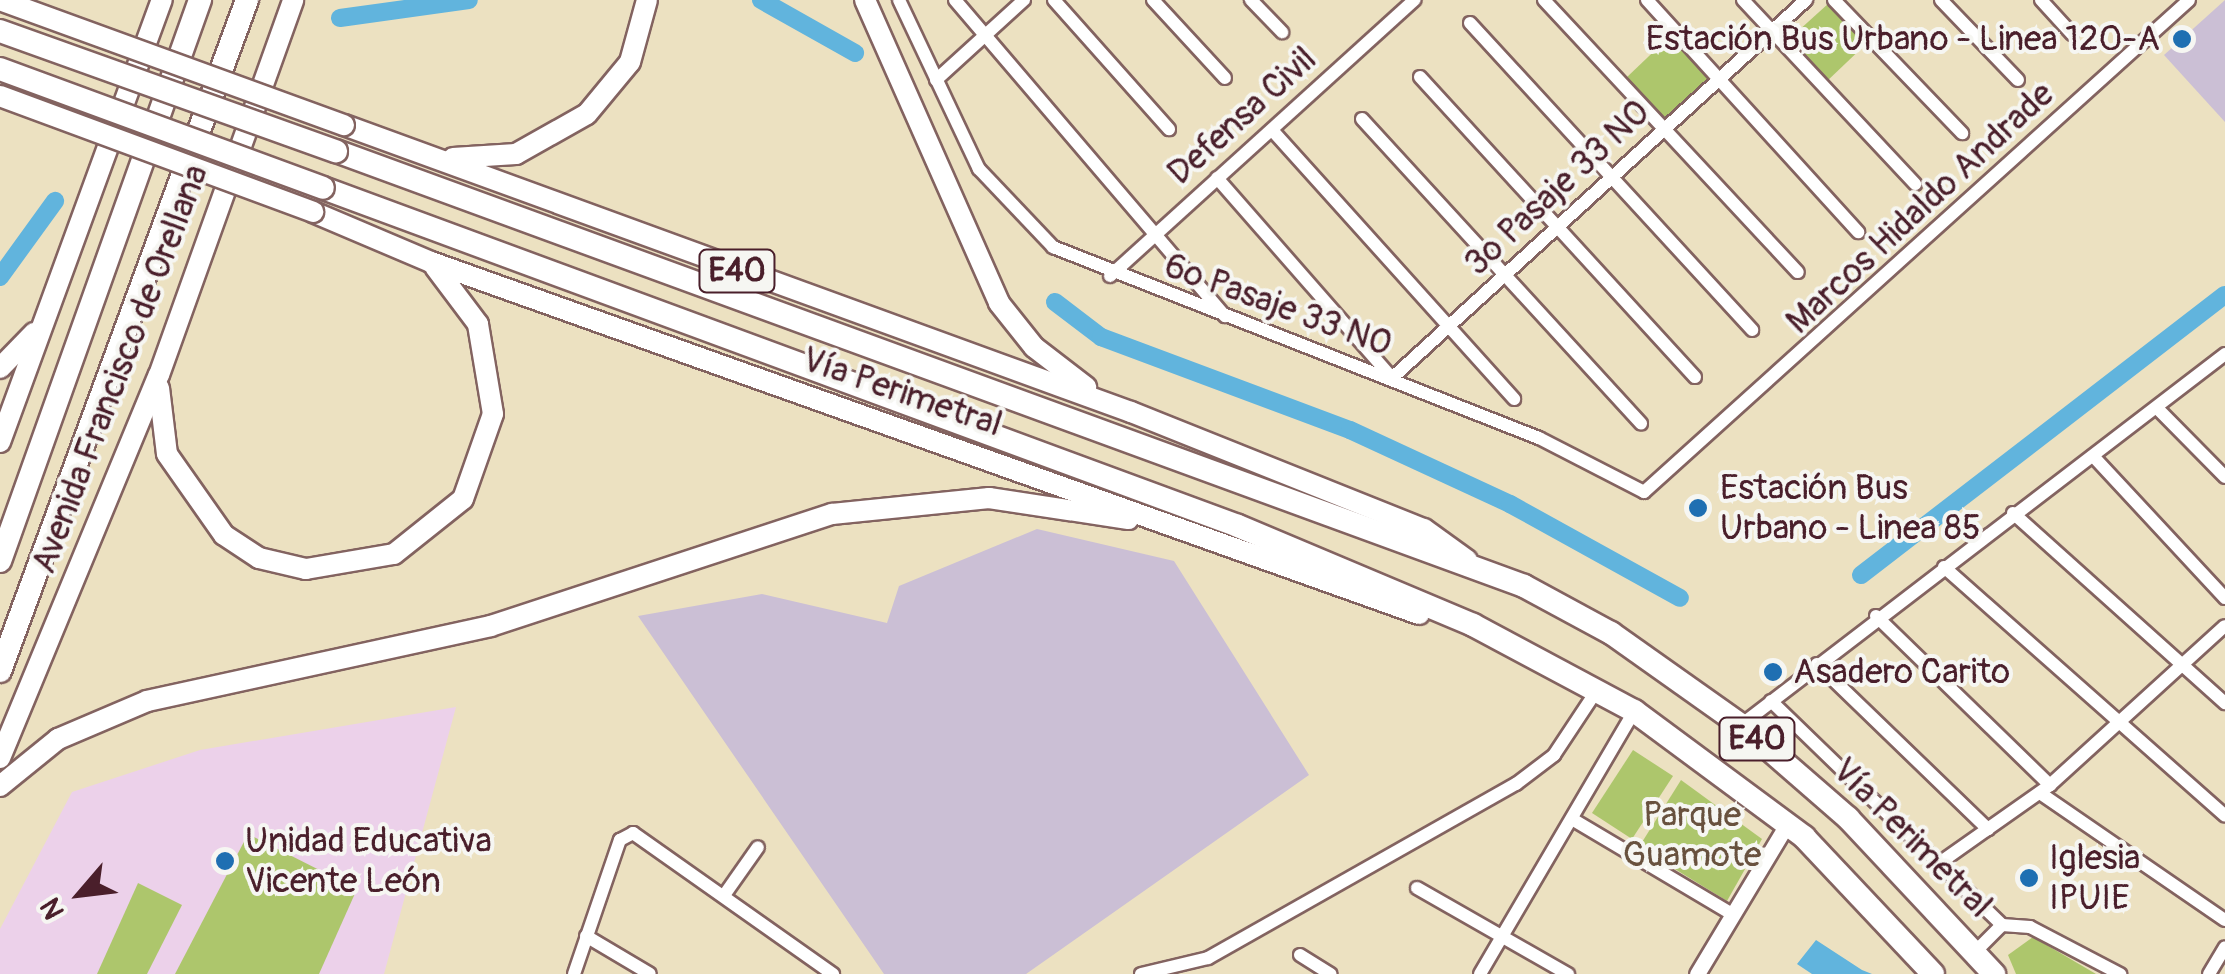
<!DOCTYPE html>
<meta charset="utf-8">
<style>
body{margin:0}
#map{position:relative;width:2225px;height:974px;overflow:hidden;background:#ece1c1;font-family:Pangolin,sans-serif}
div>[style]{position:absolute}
.built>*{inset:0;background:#ecd1ea}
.industrial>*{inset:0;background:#cbbfd5}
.green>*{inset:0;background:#adc66c}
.water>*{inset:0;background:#61b4dd}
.canal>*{height:18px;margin:-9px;padding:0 9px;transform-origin:9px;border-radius:9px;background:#61b4dd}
.roads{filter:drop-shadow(2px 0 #836360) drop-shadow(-2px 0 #836360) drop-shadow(0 2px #836360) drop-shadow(0 -2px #836360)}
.minor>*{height:12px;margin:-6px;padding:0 6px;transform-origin:6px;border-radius:6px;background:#fff}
.tertiary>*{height:15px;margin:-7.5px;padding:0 7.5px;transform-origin:7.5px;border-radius:7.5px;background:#fff}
.primary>*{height:20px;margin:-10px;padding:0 10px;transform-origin:10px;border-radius:10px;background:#fff}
.trunk>*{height:22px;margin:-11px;padding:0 11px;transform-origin:11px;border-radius:11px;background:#fff}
.bridges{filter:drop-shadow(2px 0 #836360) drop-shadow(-2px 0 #836360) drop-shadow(0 2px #836360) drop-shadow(0 -2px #836360)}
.primary-bridge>*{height:20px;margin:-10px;padding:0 10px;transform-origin:10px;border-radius:10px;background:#fff}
.trunk-bridge>*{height:22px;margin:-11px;padding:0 11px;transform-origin:11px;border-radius:11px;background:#fff}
.dots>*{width:28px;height:28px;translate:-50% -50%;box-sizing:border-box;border:5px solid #f6f6f2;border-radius:50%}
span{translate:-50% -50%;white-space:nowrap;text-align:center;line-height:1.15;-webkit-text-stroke:8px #f6f6f2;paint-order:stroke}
.shield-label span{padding:2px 8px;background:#f6f6f2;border:2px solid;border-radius:8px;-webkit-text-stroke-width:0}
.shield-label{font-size:32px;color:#4a1f2b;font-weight:700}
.poi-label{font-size:35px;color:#4a1f2b}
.right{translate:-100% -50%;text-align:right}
.left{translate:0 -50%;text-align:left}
.street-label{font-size:35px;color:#4a1f2b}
.park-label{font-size:35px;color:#68513e}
.north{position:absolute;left:30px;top:844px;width:100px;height:100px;-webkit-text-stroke:8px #f6f6f2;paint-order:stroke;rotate:242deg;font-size:28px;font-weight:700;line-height:40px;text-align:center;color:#4a1f2b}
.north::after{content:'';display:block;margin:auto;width:35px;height:45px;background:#4a1f2b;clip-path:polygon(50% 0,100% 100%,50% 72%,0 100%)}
</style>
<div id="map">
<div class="built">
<div style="clip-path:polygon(456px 707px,384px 974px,0 974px,0 929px,72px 792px,200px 750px)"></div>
</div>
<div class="industrial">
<div style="clip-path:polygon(2225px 0,2225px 122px,2164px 55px)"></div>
<div style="clip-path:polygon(1037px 529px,1174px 561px,1309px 775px,1026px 974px,884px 974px,638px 616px,762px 594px,887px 623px,899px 586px)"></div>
</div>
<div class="green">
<div style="clip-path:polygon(1829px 3px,1867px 43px,1825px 83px,1787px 41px)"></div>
<div style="clip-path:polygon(1669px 37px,1712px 82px,1667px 122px,1626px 78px)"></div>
<div style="clip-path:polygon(1633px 750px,1673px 776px,1632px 839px,1592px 813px)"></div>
<div style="clip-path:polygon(1681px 780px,1762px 839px,1727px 901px,1639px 847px)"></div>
<div style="clip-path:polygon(248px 834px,357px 889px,319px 974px,175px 974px)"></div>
<div style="clip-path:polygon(138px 883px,182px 905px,147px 974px,97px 974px)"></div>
<div style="clip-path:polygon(2033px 937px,2096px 974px,2016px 974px,2008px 955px)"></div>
</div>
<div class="water">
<div style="clip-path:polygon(1816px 940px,1862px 970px,1872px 974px,1812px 974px,1797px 964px)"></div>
</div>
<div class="canal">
<div style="left:761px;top:0;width:108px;rotate:29.4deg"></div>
<div style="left:340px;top:18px;width:130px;rotate:-7.9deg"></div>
<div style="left:0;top:277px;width:94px;rotate:-54.1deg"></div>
<div style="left:1055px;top:302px;width:58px;rotate:37.3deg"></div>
<div style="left:1101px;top:337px;width:266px;rotate:20.5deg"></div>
<div style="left:1350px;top:430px;width:176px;rotate:24.8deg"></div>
<div style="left:1510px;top:504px;width:194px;rotate:28.9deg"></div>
<div style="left:1861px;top:575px;width:459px;rotate:-37.6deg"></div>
</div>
<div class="roads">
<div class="minor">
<div style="left:899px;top:0;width:187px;rotate:64.7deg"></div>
<div style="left:979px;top:169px;width:108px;rotate:46.5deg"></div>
<div style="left:1053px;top:247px;width:522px;rotate:21.46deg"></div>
<div style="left:1539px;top:438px;width:118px;rotate:27.2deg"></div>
<div style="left:1644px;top:492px;width:734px;rotate:-42.07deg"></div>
<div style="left:955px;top:0;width:416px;rotate:49.5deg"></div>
<div style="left:1054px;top:0;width:173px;rotate:48.3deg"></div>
<div style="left:1153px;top:0;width:106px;rotate:47.3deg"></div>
<div style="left:1251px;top:0;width:45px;rotate:45.9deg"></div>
<div style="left:1544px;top:0;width:372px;rotate:47deg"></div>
<div style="left:1647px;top:0;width:314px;rotate:47.7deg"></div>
<div style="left:1743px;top:0;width:252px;rotate:46.9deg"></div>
<div style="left:1834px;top:0;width:185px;rotate:46.1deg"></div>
<div style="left:1941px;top:0;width:111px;rotate:46.1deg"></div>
<div style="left:2041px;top:0;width:46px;rotate:47.6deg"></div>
<div style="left:1470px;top:23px;width:417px;rotate:47.4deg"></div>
<div style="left:1420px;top:77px;width:407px;rotate:47.5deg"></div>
<div style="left:936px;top:80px;width:119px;rotate:-42.3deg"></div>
<div style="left:1362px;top:119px;width:413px;rotate:47.5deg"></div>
<div style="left:1272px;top:130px;width:362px;rotate:48deg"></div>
<div style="left:1217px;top:178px;width:266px;rotate:48.8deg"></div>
<div style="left:1392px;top:378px;width:561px;rotate:-42.4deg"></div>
<div style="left:1110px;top:276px;width:411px;rotate:-42.2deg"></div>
<div style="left:2157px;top:408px;width:97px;rotate:45.4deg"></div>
<div style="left:2093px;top:456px;width:194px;rotate:47.1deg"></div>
<div style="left:2013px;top:513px;width:285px;rotate:41.9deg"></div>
<div style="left:1944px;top:567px;width:375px;rotate:41.5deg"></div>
<div style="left:1876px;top:616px;width:243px;rotate:44.2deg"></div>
<div style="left:1817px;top:664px;width:238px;rotate:44deg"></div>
<div style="left:1771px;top:701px;width:322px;rotate:44.1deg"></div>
<div style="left:1741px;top:725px;width:610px;rotate:-37.47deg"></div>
<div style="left:2040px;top:793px;width:224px;rotate:34.5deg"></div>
<div style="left:1572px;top:819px;width:188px;rotate:30.7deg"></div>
<div style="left:1938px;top:864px;width:137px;rotate:-35.2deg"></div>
<div style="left:2050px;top:785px;width:236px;rotate:-42.3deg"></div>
<div style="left:1417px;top:888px;width:174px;rotate:29.7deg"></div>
<div style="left:725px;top:894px;width:57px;rotate:-54.9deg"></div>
<div style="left:586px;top:936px;width:74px;rotate:30.7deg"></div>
<div style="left:1976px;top:951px;width:37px;rotate:-45deg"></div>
<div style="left:2002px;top:925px;width:28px;rotate:4deg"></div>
<div style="left:2030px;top:927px;width:102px;rotate:27.6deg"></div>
<div style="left:1300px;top:955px;width:36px;rotate:32deg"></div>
<div style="left:574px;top:974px;width:142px;rotate:-71.1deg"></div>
<div style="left:620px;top:840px;width:15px;rotate:-28deg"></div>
<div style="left:633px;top:833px;width:245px;rotate:35.2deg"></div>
<div style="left:1141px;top:974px;width:69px;rotate:-13.4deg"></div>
<div style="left:1208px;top:958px;width:354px;rotate:-29.5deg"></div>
<div style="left:1516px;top:784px;width:48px;rotate:-37.3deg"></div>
<div style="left:1554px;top:755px;width:78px;rotate:-56.5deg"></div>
<div style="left:1480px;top:974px;width:305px;rotate:-59.6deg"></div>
<div style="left:2209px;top:974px;width:31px;rotate:-59deg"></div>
</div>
<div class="tertiary">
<div style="left:1697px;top:974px;width:175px;rotate:-59deg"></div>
</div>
<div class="primary">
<div style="left:865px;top:0;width:331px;rotate:66.1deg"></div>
<div style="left:999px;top:303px;width:56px;rotate:51.5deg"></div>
<div style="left:1034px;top:347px;width:66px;rotate:37.6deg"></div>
<div style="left:344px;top:125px;width:838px;rotate:20.04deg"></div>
<div style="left:1131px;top:412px;width:315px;rotate:21.8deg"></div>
<div style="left:1424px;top:529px;width:53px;rotate:35.8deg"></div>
<div style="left:453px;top:158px;width:63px;rotate:-3.6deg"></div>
<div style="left:516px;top:154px;width:81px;rotate:-29.4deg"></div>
<div style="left:587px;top:114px;width:67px;rotate:-50.4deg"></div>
<div style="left:630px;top:62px;width:64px;rotate:-74.7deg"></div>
<div style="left:313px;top:212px;width:128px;rotate:23deg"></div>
<div style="left:431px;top:262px;width:1049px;rotate:19.61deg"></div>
<div style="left:0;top:368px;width:49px;rotate:-45.8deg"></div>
<div style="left:159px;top:388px;width:66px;rotate:83.1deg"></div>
<div style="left:167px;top:454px;width:99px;rotate:54.9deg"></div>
<div style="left:224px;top:535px;width:42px;rotate:33.3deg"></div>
<div style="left:259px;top:558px;width:48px;rotate:13.2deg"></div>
<div style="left:306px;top:569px;width:89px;rotate:-9.7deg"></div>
<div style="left:394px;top:554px;width:88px;rotate:-38.6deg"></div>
<div style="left:463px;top:499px;width:90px;rotate:-70.6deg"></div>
<div style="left:493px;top:414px;width:91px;rotate:-99.5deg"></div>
<div style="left:478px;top:324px;width:71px;rotate:-127deg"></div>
<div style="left:0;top:442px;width:471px;rotate:-69.9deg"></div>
<div style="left:0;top:758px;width:415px;rotate:-67.5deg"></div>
<div style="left:159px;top:375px;width:398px;rotate:-70.3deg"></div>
<div style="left:0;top:786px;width:75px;rotate:-39deg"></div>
<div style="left:58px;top:739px;width:97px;rotate:-23.1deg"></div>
<div style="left:147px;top:701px;width:352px;rotate:-12.3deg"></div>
<div style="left:491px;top:626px;width:359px;rotate:-18.2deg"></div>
<div style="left:832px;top:514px;width:158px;rotate:-5.8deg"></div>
<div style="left:989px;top:498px;width:141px;rotate:8.6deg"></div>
</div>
<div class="trunk">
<div style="left:336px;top:151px;width:1265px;rotate:20.11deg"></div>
<div style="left:1524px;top:586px;width:99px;rotate:28.4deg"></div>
<div style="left:1611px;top:633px;width:159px;rotate:35.3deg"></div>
<div style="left:1741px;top:725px;width:142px;rotate:41deg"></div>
<div style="left:1848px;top:818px;width:214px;rotate:46.9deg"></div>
<div style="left:323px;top:188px;width:975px;rotate:20.27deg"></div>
<div style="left:1238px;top:526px;width:255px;rotate:22.8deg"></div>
<div style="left:1473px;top:625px;width:183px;rotate:28.1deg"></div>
<div style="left:1634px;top:711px;width:212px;rotate:36.5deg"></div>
<div style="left:1804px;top:837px;width:188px;rotate:46.7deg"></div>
<div style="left:0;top:561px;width:596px;rotate:-70.38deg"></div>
<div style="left:0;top:671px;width:715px;rotate:-69.79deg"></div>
</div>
</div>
<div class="bridges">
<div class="primary-bridge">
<div style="left:0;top:0;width:366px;rotate:20deg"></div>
<div style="left:0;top:96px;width:334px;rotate:20.3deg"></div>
</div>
<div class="trunk-bridge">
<div style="left:0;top:31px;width:357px;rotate:19.7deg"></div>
<div style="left:0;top:69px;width:344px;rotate:20.2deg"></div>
</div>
</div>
<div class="dots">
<div style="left:2182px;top:39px;background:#1f6fb2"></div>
<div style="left:1698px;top:508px;background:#1f6fb2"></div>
<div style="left:1773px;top:672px;background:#1f6fb2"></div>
<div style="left:225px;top:861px;background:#1f6fb2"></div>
<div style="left:2029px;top:878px;background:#1f6fb2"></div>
</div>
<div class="shield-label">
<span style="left:737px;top:271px">E40</span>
<span style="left:1757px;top:739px">E40</span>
</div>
<div class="poi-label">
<span class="right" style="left:2160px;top:39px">Estación Bus Urbano - Linea 120-A</span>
<span class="left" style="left:1720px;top:508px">Estación Bus<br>Urbano - Linea 85</span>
<span class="left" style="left:1793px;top:672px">Asadero Carito</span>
<span class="left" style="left:245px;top:861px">Unidad Educativa<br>Vicente León</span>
<span class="left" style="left:2049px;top:878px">Iglesia<br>IPUIE</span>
</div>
<div class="street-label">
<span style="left:1242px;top:116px;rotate:-42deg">Defensa Civil</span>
<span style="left:1557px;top:188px;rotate:-43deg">3º Pasaje 33 NO</span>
<span style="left:1920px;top:208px;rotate:-43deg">Marcos Hidaldo Andrade</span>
<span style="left:1278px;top:305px;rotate:20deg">6º Pasaje 33 NO</span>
<span style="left:120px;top:369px;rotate:-69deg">Avenida Francisco de Orellana</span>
<span style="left:902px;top:392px;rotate:19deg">Vía Perimetral</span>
<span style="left:1912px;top:838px;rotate:45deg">Vía Perimetral</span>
</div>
<div class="park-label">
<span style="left:1692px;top:835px">Parque<br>Guamote</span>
</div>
<div class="north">N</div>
</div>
